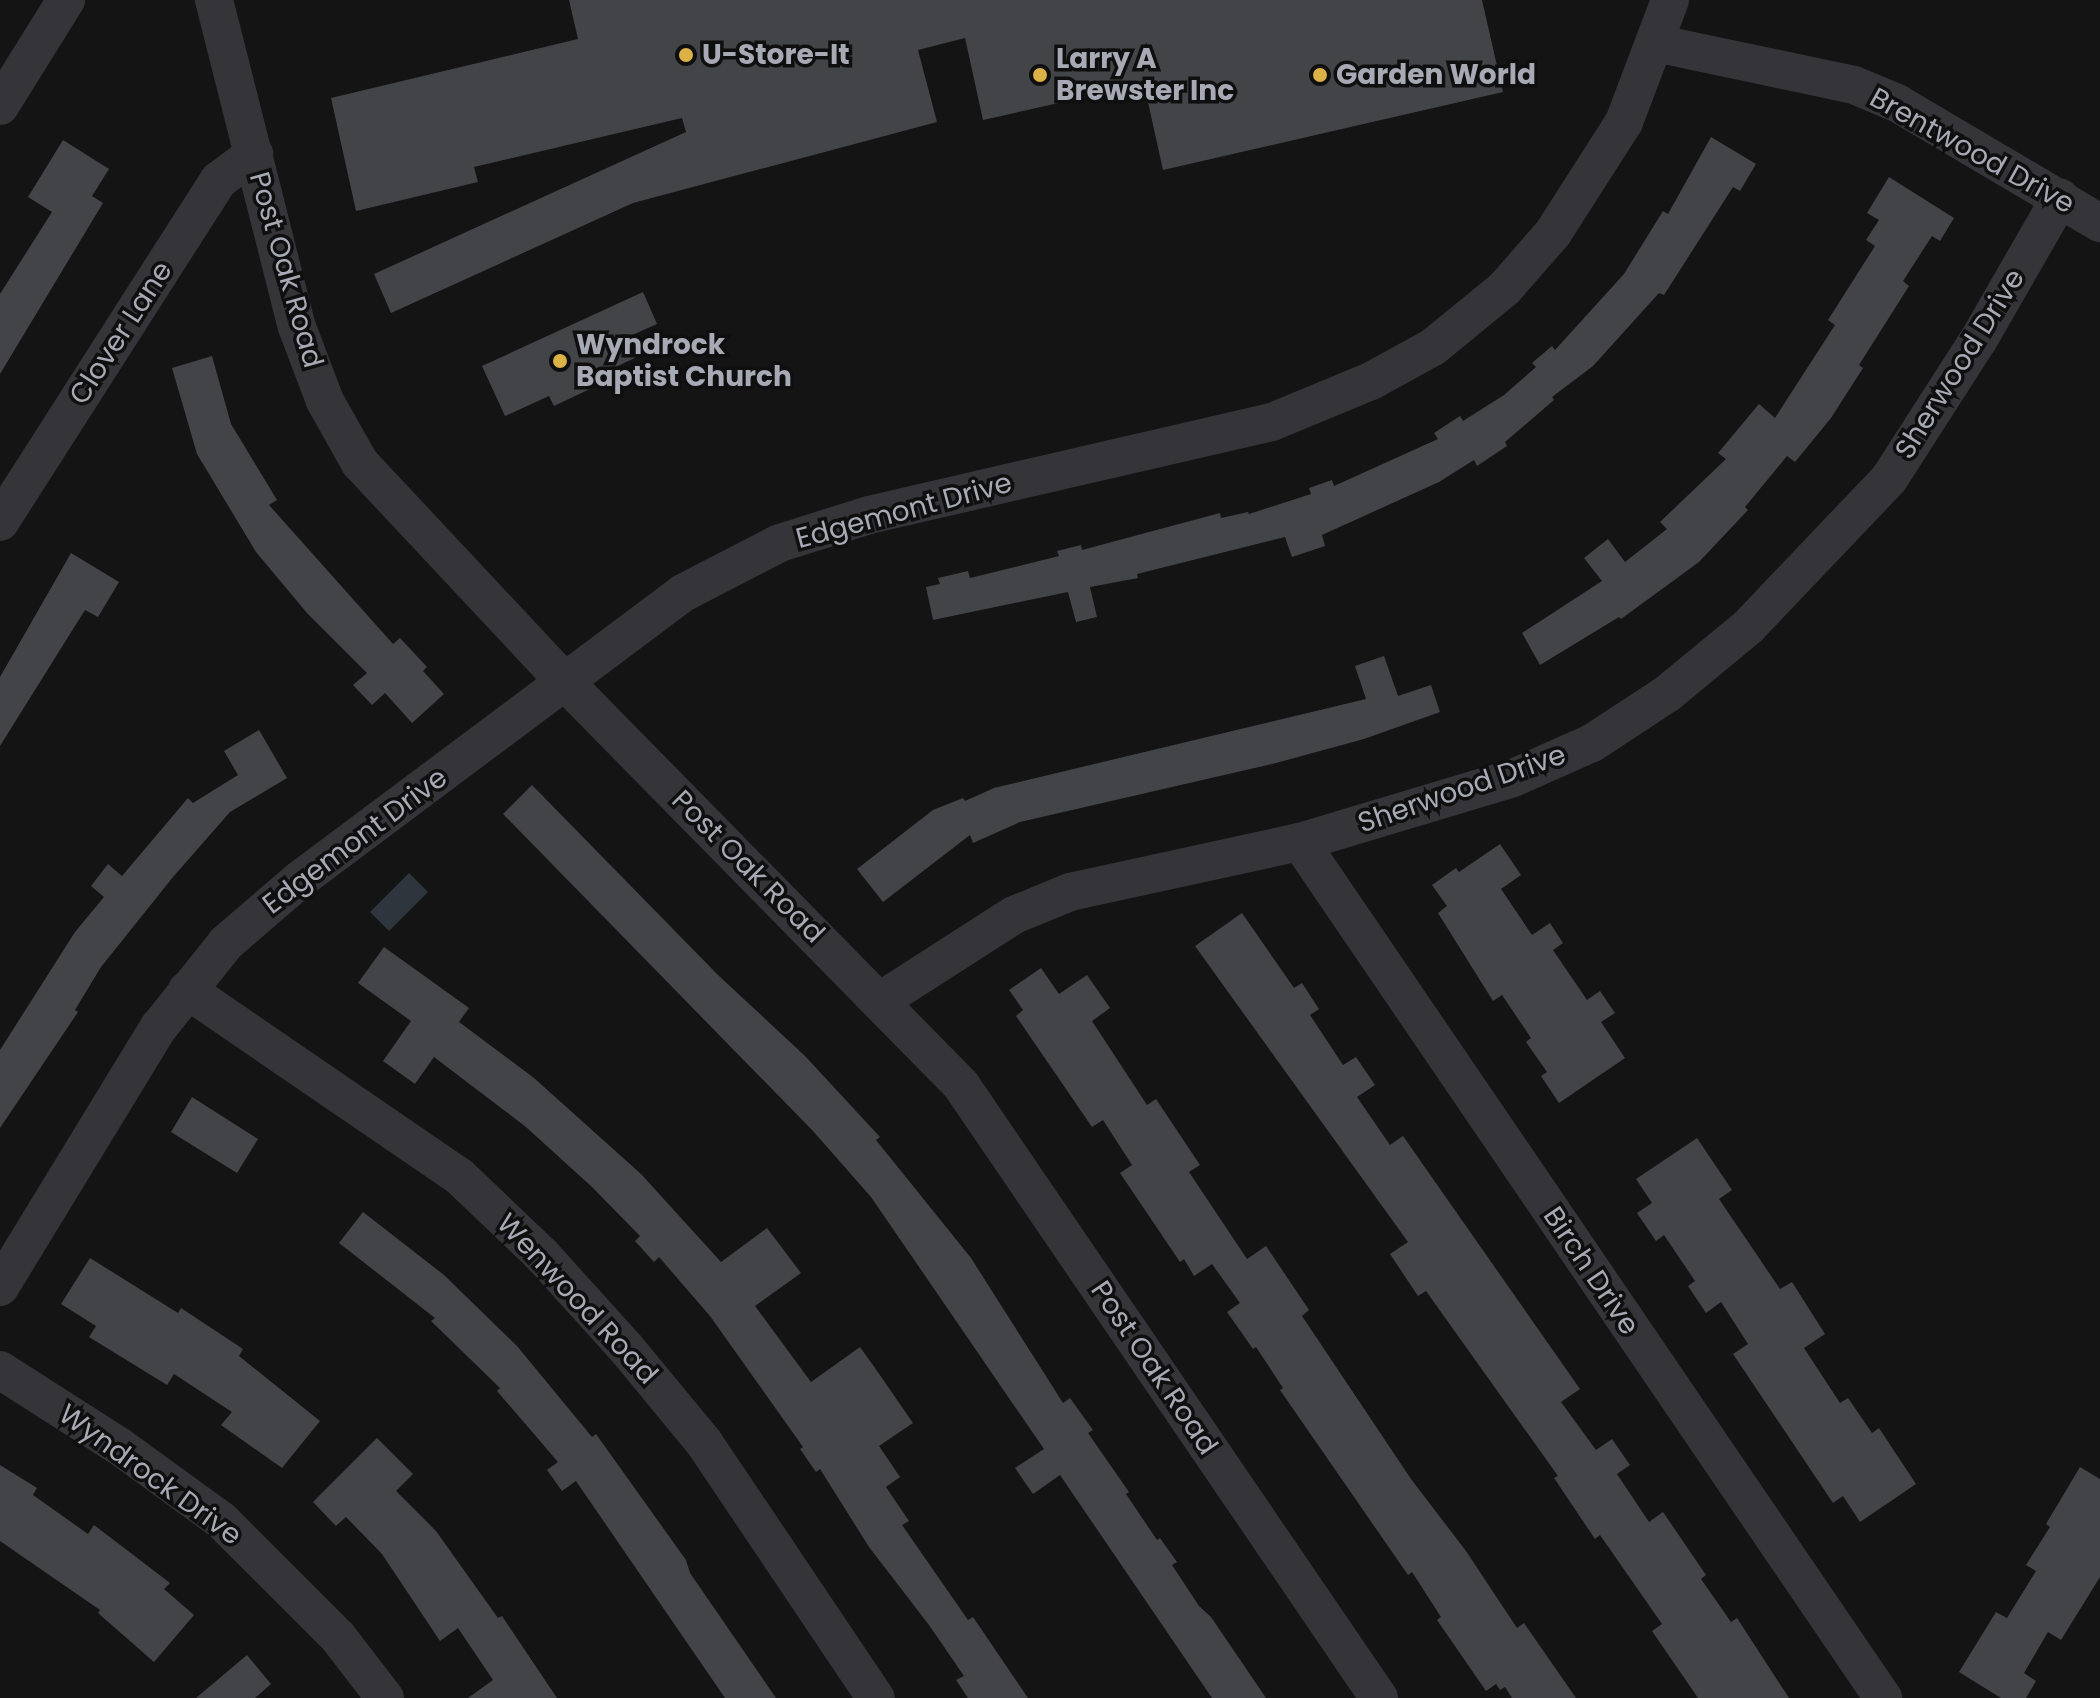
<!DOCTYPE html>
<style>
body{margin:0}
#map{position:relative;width:2100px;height:1698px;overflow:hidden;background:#141415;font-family:Poppins,sans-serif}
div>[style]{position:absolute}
.water>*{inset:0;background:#2e353c}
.building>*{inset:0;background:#434448}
.minor>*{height:38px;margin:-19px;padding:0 19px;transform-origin:19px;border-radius:19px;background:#353539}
.dots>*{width:22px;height:22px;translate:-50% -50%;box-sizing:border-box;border:4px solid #0f0f10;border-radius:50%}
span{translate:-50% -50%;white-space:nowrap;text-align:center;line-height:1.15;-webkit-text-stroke:7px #0f0f10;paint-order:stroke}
.poi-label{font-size:28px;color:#a7aab4;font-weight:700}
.left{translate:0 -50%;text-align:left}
.street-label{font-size:28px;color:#a7aab4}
</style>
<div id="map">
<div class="water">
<div style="clip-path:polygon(409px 873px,428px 892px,389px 931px,370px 912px)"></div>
</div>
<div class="building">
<div style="clip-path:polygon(569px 0,1482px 0,1503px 92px,1163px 170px,1144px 84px,983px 120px,965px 38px,918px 50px,937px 122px,633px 203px,391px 313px,374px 274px,686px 132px,682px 118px,474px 167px,478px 182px,356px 211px,331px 98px,578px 39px)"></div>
<div style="clip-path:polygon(1711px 137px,1756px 164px,1740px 191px,1733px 187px,1664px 295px,1659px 293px,1593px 366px,1552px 397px,1554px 400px,1505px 442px,1507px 446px,1477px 466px,1474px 460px,1439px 482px,1322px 535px,1325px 546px,1292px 557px,1285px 537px,1137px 574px,1138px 578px,1090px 587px,1097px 617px,1076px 622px,1068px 592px,933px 620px,926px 587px,940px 584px,938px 578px,968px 571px,970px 578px,1059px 556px,1057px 551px,1081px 545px,1082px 550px,1220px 513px,1221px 518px,1248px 512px,1249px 514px,1311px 494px,1309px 488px,1332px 480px,1334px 486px,1438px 439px,1434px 433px,1460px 416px,1463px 421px,1504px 395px,1536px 367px,1532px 363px,1552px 346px,1555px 350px,1624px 274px,1663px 211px,1668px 214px)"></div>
<div style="clip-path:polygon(63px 140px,109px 169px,92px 196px,103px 203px,0 374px,0 294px,52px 212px,28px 197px)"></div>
<div style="clip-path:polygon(1889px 177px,1954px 218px,1940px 241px,1932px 236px,1903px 281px,1909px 286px,1859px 365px,1863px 368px,1831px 418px,1795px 462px,1787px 456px,1745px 507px,1748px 510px,1699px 562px,1621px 619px,1619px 617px,1540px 665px,1522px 633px,1602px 581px,1584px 558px,1608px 539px,1625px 562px,1667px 529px,1660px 522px,1726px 459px,1718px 453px,1759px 404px,1775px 418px,1835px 325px,1828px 320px,1875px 246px,1866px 240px,1879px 220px,1867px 213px)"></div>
<div style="clip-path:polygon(643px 292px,657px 324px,630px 336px,639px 356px,588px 380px,592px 388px,554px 406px,549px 396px,505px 416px,482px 366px)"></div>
<div style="clip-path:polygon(212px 356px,231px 424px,277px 500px,269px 505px,393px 644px,400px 638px,427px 667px,423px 671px,444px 694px,412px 723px,385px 693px,372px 705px,353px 685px,367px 673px,307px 613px,256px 552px,197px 454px,172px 368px)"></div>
<div style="clip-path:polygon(71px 553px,119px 582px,98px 617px,85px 610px,0 746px,0 677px)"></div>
<div style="clip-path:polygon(1384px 656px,1398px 696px,1431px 685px,1440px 712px,1364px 739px,1276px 763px,1020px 822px,973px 843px,970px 835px,883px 902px,857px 869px,933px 810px,963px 798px,965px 801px,994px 788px,1366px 699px,1355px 666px)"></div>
<div style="clip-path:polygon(259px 730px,287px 778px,230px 812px,173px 877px,101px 967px,75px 1010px,78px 1012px,0 1128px,0 1050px,75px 932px,104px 897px,91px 886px,108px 864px,122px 876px,188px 798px,193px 803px,238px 775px,224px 751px)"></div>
<div style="clip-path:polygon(532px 785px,718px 975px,805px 1056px,880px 1137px,876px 1140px,971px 1258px,1063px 1403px,1070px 1398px,1093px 1430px,1088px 1433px,1129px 1492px,1126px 1494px,1157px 1540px,1160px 1538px,1177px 1562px,1172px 1565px,1199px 1606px,1211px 1617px,1266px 1698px,1212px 1698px,1060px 1475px,1033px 1494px,1015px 1468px,1044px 1449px,871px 1197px,813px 1131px,503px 814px)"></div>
<div style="clip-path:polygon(1500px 844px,1521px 875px,1501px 889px,1532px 935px,1550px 923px,1563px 943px,1553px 950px,1587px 1000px,1600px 991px,1615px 1013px,1601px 1022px,1625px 1058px,1559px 1103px,1541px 1076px,1547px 1072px,1526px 1042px,1531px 1038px,1502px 995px,1493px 1001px,1438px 913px,1447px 906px,1432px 885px,1456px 868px,1459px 872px)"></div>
<div style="clip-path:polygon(1242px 913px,1294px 988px,1302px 983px,1319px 1009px,1310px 1015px,1343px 1065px,1356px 1057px,1375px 1085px,1357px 1097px,1390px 1145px,1403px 1136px,1580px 1389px,1561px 1402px,1596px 1450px,1612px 1439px,1630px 1465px,1617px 1474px,1649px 1522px,1663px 1512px,1706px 1575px,1701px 1579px,1731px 1622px,1737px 1618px,1789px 1698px,1698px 1698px,1652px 1631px,1662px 1624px,1600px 1535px,1595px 1539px,1554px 1478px,1558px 1476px,1426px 1291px,1418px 1296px,1390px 1254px,1408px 1242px,1195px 946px)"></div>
<div style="clip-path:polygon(384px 947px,469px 1008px,459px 1022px,534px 1078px,641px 1174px,721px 1262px,767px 1228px,801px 1273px,755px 1306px,811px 1382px,860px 1347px,875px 1368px,913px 1423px,879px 1446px,900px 1477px,886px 1487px,909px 1521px,902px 1525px,968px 1620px,973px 1617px,1028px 1698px,968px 1698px,956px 1680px,964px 1676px,929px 1625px,869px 1547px,820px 1469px,816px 1472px,800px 1449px,803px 1447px,710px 1316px,659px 1257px,654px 1262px,635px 1241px,640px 1236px,592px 1187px,526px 1127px,434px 1057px,415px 1084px,383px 1061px,411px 1021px,358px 983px)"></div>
<div style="clip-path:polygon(1041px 968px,1059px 994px,1087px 975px,1110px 1008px,1092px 1021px,1147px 1105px,1156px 1099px,1200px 1165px,1189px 1172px,1247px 1259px,1266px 1246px,1309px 1310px,1302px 1316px,1411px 1479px,1466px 1551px,1517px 1628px,1524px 1623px,1576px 1698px,1512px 1698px,1505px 1687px,1500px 1690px,1496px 1684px,1486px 1691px,1437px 1620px,1441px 1617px,1412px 1572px,1408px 1575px,1280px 1390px,1283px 1388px,1256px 1347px,1253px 1349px,1227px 1312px,1240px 1303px,1212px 1264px,1194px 1276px,1184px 1259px,1180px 1262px,1120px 1173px,1132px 1165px,1103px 1120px,1092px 1127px,1016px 1016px,1023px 1010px,1009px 990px)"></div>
<div style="clip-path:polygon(192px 1097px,258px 1139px,237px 1173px,171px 1132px)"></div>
<div style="clip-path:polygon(1697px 1138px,1732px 1190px,1719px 1199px,1780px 1289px,1792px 1282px,1825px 1334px,1804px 1348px,1840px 1403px,1848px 1398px,1872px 1433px,1879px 1428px,1916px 1484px,1860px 1522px,1843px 1496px,1833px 1503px,1733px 1354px,1748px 1344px,1721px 1302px,1706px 1313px,1688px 1286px,1695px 1281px,1664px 1235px,1656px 1241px,1637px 1213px,1652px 1203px,1636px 1179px)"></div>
<div style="clip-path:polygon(363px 1212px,444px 1275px,517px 1346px,592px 1437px,596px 1434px,686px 1560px,690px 1573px,776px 1698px,725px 1698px,576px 1481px,562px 1491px,547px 1470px,558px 1462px,497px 1391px,500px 1388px,431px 1321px,435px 1318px,339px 1243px)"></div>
<div style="clip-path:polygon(90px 1258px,178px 1313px,181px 1308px,243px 1349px,239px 1356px,320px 1421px,282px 1468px,221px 1425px,232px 1412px,174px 1374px,167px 1385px,89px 1337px,96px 1326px,61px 1304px)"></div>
<div style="clip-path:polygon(377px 1438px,413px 1474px,396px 1491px,436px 1531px,498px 1618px,502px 1616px,557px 1698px,468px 1698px,493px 1680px,458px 1628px,440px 1641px,382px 1554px,346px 1517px,336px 1526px,313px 1502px)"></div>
<div style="clip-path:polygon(0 1465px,37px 1488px,33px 1495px,88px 1534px,94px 1525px,170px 1583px,164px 1589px,194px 1615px,154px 1662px,98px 1613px,100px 1610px,0 1541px)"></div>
<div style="clip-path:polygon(2080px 1467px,2100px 1479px,2100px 1577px,2061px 1640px,2048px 1632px,2024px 1673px,2036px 1681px,2026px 1698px,2001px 1698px,1959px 1672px,1996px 1612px,2007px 1618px,2036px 1571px,2026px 1565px,2050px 1527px,2046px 1524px)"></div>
<div style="clip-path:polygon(247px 1655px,271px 1684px,255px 1698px,196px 1698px)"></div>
</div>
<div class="minor">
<div style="left:214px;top:0;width:337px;rotate:75.8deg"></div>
<div style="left:297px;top:327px;width:79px;rotate:69.3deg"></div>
<div style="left:325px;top:401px;width:71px;rotate:60.6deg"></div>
<div style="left:360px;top:463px;width:301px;rotate:46.9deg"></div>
<div style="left:566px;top:683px;width:564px;rotate:45.5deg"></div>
<div style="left:961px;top:1085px;width:742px;rotate:55.71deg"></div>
<div style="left:1655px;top:43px;width:203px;rotate:11.9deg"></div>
<div style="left:1854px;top:85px;width:47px;rotate:22.7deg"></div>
<div style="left:1897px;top:103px;width:236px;rotate:30.6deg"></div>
<div style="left:0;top:106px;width:125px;rotate:-58.1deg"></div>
<div style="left:0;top:522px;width:406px;rotate:-57.4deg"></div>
<div style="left:219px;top:180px;width:44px;rotate:-36.6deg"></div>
<div style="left:1300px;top:842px;width:1036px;rotate:55.74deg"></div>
<div style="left:187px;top:990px;width:330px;rotate:34.4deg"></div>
<div style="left:459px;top:1176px;width:113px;rotate:43.6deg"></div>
<div style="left:541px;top:1254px;width:127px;rotate:47.9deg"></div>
<div style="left:626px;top:1348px;width:124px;rotate:50.5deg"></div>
<div style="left:705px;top:1444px;width:306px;rotate:56.1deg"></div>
<div style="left:880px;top:1001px;width:159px;rotate:-32.7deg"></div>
<div style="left:1014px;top:915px;width:61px;rotate:-22.3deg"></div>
<div style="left:1070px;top:892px;width:235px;rotate:-12.3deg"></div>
<div style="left:1300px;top:842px;width:222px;rotate:-16.7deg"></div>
<div style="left:1513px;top:778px;width:86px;rotate:-23.9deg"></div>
<div style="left:1592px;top:743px;width:91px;rotate:-33.3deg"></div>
<div style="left:1668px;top:693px;width:104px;rotate:-39.5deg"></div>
<div style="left:1748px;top:627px;width:204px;rotate:-46.4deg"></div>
<div style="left:1889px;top:479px;width:166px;rotate:-57.3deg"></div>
<div style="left:1979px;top:339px;width:163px;rotate:-60.1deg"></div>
<div style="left:0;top:1287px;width:305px;rotate:-58.6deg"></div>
<div style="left:159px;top:1027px;width:107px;rotate:-51.4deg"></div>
<div style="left:226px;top:943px;width:95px;rotate:-40.7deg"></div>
<div style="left:298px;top:881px;width:481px;rotate:-36.8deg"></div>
<div style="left:683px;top:593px;width:109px;rotate:-27.3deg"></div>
<div style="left:780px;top:543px;width:93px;rotate:-17.5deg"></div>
<div style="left:869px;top:515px;width:414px;rotate:-13deg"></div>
<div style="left:1272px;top:422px;width:107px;rotate:-22.5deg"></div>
<div style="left:1371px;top:381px;width:71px;rotate:-28.7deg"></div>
<div style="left:1433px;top:347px;width:93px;rotate:-39.3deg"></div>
<div style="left:1505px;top:288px;width:73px;rotate:-48.9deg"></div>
<div style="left:1553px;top:233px;width:132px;rotate:-57.4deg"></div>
<div style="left:1624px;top:122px;width:130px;rotate:-69.3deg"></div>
<div style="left:0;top:1370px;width:141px;rotate:32.6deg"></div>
<div style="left:119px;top:1446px;width:126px;rotate:36deg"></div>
<div style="left:221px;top:1520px;width:165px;rotate:45deg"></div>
<div style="left:338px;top:1637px;width:77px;rotate:52.4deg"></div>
</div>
<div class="dots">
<div style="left:686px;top:55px;background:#dcb145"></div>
<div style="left:1040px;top:75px;background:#dcb145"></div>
<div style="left:1320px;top:75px;background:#dcb145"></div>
<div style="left:560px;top:361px;background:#dcb145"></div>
</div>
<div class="poi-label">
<span class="left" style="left:702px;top:55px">U-Store-It</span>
<span class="left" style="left:1056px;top:75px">Larry A<br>Brewster Inc</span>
<span class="left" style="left:1336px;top:75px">Garden World</span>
<span class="left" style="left:576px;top:361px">Wyndrock<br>Baptist Church</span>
</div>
<div class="street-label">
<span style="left:1972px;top:151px;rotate:29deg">Brentwood Drive</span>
<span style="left:286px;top:270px;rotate:74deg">Post Oak Road</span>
<span style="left:121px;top:333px;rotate:-57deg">Clover Lane</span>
<span style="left:1960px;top:364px;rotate:-58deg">Sherwood Drive</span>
<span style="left:904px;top:511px;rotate:-15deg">Edgemont Drive</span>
<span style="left:1462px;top:789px;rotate:-19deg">Sherwood Drive</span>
<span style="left:355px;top:841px;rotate:-37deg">Edgemont Drive</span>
<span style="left:748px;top:867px;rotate:45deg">Post Oak Road</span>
<span style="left:1591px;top:1271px;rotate:56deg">Birch Drive</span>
<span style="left:577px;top:1299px;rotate:47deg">Wenwood Road</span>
<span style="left:1154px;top:1368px;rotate:56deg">Post Oak Road</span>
<span style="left:150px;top:1475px;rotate:36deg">Wyndrock Drive</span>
</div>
</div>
